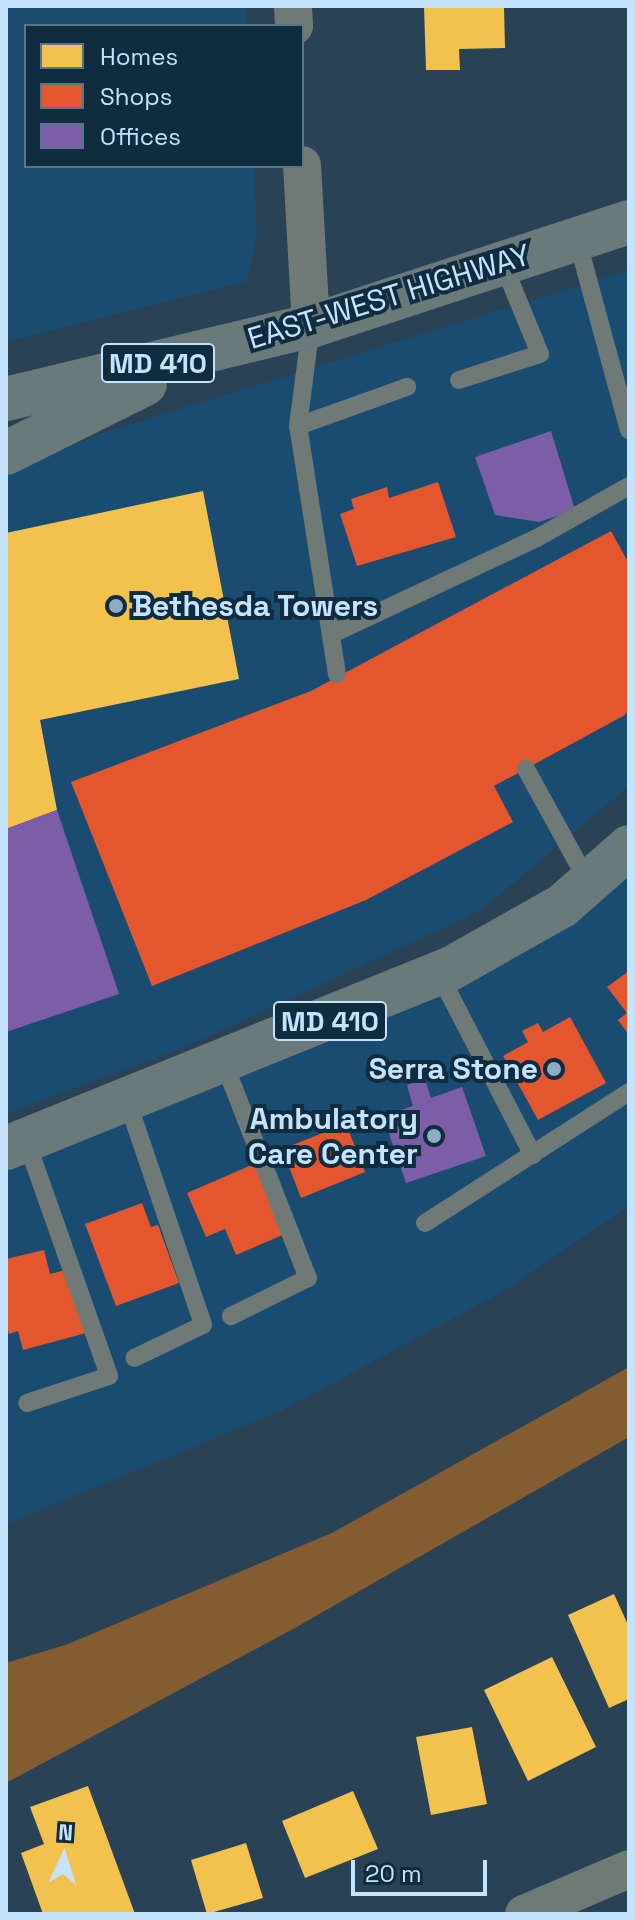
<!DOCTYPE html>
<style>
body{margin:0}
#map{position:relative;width:635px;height:1920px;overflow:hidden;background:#294255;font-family:"Space Grotesk",sans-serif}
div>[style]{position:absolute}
.built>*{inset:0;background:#1a4c71}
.green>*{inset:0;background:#845c32}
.homes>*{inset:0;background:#f2c14e}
.shops>*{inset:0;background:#e4572e}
.offices>*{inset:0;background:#7b5ea7}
.lane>*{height:18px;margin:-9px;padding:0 9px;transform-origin:9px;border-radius:9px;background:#6f7976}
.street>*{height:38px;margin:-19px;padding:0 19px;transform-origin:19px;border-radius:19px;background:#6f7976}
.primary>*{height:44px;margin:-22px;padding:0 22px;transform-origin:22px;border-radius:22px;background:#6a797a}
.dots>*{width:22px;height:22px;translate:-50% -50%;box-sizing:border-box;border:4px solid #112b3f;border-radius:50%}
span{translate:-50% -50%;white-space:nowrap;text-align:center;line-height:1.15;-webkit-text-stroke:8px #112b3f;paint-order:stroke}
.shield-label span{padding:2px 6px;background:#112b3f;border:2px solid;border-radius:6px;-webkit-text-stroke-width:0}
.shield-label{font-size:28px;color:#c4e3fd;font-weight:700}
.street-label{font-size:30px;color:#c4e3fd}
.poi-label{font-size:30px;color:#c4e3fd;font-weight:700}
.left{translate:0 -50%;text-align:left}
.right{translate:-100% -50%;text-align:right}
.frame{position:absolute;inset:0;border:8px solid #c4e3fd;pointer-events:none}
.legend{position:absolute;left:24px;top:24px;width:280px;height:144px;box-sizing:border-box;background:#112b3f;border:2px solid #59758b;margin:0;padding:10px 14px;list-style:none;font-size:24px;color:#c4e3fd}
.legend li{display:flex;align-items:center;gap:16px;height:40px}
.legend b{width:40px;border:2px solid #59758b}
.north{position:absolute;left:24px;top:1816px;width:80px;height:80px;-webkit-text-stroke:6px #112b3f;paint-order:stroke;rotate:4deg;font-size:22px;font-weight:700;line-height:32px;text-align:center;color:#c4e3fd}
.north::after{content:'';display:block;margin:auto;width:28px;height:36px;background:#c4e3fd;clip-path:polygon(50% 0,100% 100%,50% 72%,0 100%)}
.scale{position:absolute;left:351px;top:1860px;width:136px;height:36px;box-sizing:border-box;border:4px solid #c4e3fd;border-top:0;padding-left:10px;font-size:24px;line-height:28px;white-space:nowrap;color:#c4e3fd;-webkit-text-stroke:6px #112b3f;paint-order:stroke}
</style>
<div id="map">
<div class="built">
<div style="clip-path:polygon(6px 6px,246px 6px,247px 26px,26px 26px,26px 166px,254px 166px,257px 234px,247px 281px,6px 342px)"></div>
<div style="clip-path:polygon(629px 270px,629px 786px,480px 911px,190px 1045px,6px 1114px,6px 476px,96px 435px)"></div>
<div style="clip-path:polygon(629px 847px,629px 1206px,502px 1292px,281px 1411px,6px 1524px,6px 1148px,319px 1025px)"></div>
</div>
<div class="green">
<div style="clip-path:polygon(629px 1367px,629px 1437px,293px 1629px,6px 1783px,6px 1663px,68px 1644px,332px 1533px)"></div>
</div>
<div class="homes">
<div style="clip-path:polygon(424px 6px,504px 6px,505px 48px,459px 49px,460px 70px,426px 70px)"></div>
<div style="clip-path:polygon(203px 491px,239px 679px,40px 720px,57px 810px,6px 829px,6px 533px)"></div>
<div style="clip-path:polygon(614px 1594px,629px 1627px,629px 1699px,609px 1708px,568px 1615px)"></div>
<div style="clip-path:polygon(552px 1657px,596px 1747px,528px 1781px,484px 1690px)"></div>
<div style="clip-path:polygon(472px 1727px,487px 1804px,431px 1815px,416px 1737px)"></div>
<div style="clip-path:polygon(88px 1786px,135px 1914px,43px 1914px,21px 1853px,44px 1844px,30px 1807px)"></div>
<div style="clip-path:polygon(353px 1791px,378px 1849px,305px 1878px,282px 1821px)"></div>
<div style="clip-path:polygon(246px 1843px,263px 1898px,207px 1914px,191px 1860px)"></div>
</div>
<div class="shops">
<div style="clip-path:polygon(438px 482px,456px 537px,357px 566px,340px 514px,354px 509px,351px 499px,387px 487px,389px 498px)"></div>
<div style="clip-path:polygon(611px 531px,629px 564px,629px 709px,625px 715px,494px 786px,513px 822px,366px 900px,152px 986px,71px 782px,311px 691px)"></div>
<div style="clip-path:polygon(629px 971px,629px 1035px,618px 1020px,627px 1013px,607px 987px)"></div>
<div style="clip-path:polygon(570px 1017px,606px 1083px,538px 1120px,503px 1056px,528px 1042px,522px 1031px,538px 1023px,543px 1032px)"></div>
<div style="clip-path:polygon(346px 1124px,365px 1172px,301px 1198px,282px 1149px)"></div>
<div style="clip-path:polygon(254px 1164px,285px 1234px,236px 1255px,225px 1229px,206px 1237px,187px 1193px)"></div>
<div style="clip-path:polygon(142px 1203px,151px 1227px,158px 1225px,179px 1283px,116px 1306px,85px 1224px)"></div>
<div style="clip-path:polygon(44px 1250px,50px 1274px,69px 1269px,86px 1333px,23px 1350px,18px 1331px,9px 1334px,6px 1321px,6px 1259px)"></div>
</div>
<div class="offices">
<div style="clip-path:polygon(551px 431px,575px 510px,539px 522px,495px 515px,475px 457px)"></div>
<div style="clip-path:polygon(57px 810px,119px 994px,6px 1032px,6px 829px)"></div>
<div style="clip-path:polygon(425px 1079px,431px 1098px,462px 1087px,486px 1156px,406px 1183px,383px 1116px,413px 1106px,407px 1085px)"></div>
</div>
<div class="lane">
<div style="left:577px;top:239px;width:198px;rotate:74.8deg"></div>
<div style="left:459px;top:380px;width:85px;rotate:-17.8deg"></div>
<div style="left:540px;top:354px;width:97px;rotate:-112.3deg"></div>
<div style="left:298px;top:426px;width:101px;rotate:-82.6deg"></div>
<div style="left:332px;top:634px;width:226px;rotate:-25.1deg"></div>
<div style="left:537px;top:538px;width:106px;rotate:-29.5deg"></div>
<div style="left:337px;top:674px;width:251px;rotate:-98.9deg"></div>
<div style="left:298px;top:426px;width:116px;rotate:-19.7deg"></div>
<div style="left:526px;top:769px;width:129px;rotate:61.2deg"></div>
<div style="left:439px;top:974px;width:204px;rotate:62.6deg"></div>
<div style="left:224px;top:1063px;width:231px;rotate:68.7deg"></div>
<div style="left:308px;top:1278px;width:86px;rotate:153.7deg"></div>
<div style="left:127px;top:1100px;width:237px;rotate:71.3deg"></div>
<div style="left:203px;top:1325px;width:76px;rotate:154.4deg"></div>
<div style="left:26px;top:1140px;width:250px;rotate:70.6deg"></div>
<div style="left:109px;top:1376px;width:86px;rotate:161.8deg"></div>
<div style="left:425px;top:1223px;width:242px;rotate:-32.7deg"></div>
</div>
<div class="street">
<div style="left:293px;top:6px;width:20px;rotate:87deg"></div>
<div style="left:302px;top:165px;width:161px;rotate:86.8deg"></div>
<div style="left:524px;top:1914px;width:114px;rotate:-23.2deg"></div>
</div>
<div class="primary">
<div style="left:6px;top:399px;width:314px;rotate:-13.5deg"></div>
<div style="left:311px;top:326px;width:335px;rotate:-18.1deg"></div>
<div style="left:6px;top:453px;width:155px;rotate:-26.4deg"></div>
<div style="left:6px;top:1148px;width:479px;rotate:-22deg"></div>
<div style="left:450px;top:969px;width:129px;rotate:-29.4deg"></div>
<div style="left:562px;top:906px;width:89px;rotate:-41.4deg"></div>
</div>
<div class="dots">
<div style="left:116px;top:606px;background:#8eabc2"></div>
<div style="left:554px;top:1069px;background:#8eabc2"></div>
<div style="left:434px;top:1136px;background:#8eabc2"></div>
</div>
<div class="shield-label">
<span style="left:158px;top:363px">MD 410</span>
<span style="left:330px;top:1021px">MD 410</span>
</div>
<div class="street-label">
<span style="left:389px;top:297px;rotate:-17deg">EAST-WEST HIGHWAY</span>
</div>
<div class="poi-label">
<span class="left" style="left:132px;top:606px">Bethesda Towers</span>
<span class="right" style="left:538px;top:1069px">Serra Stone</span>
<span class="right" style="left:418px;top:1136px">Ambulatory<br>Care Center</span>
</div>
<div class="frame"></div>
<ul class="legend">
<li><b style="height:22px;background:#f2c14e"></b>Homes</li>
<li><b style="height:22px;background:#e4572e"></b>Shops</li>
<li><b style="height:22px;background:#7b5ea7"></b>Offices</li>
</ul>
<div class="north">N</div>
<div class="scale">20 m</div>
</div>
